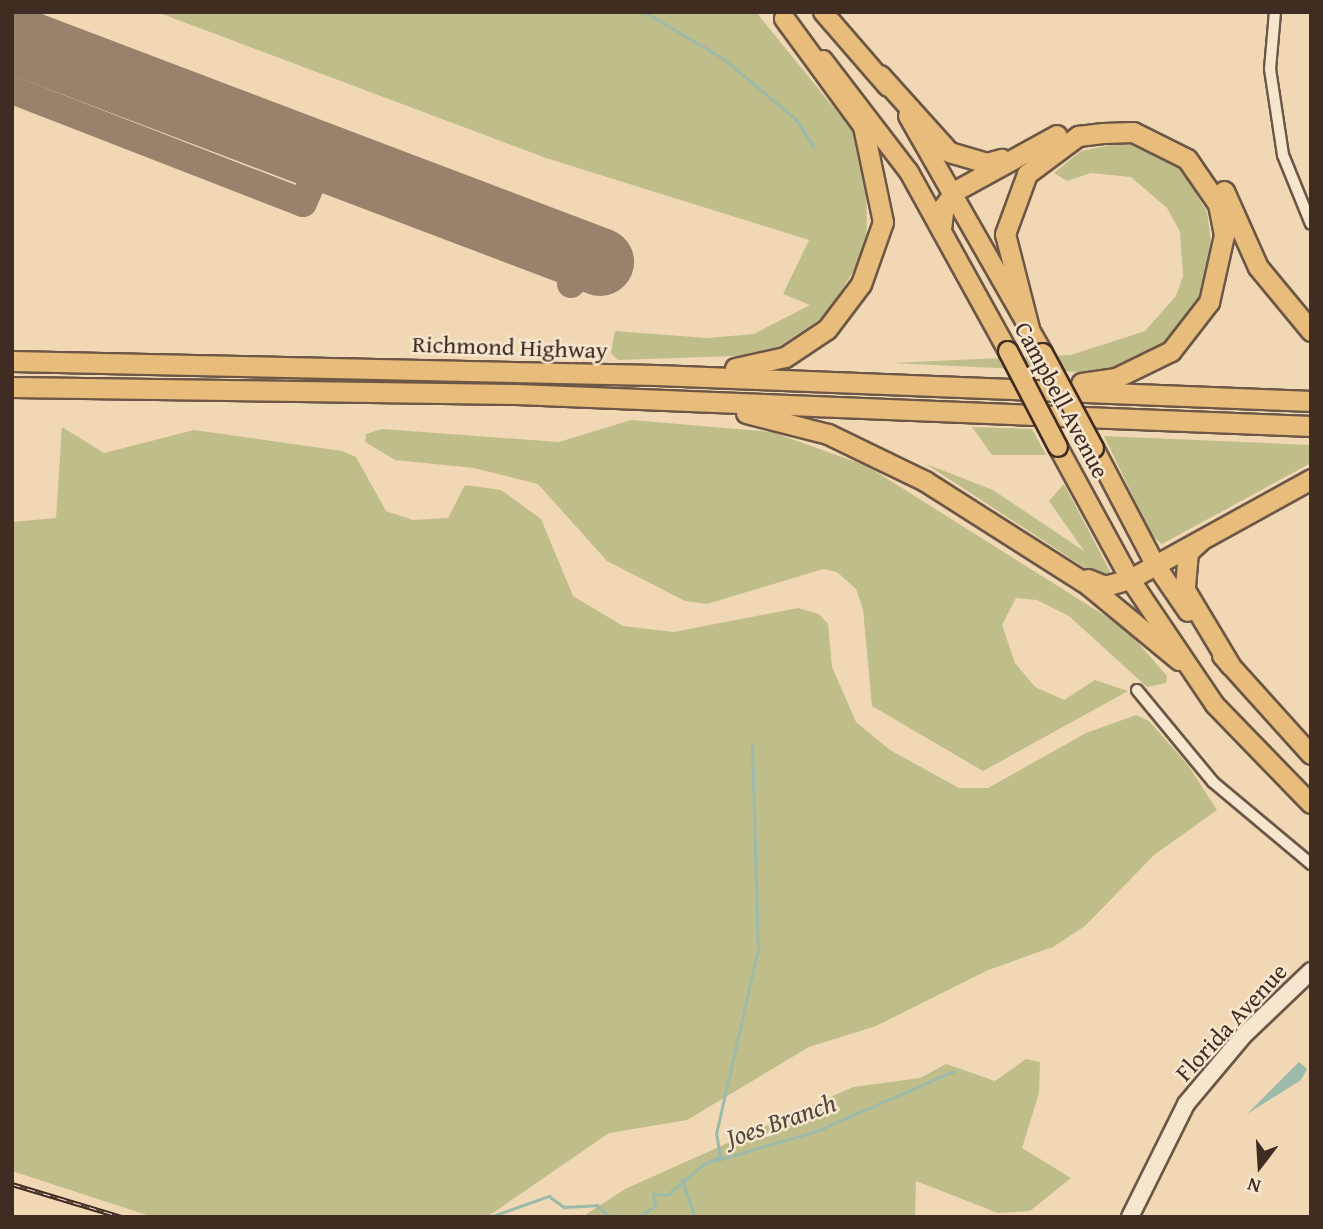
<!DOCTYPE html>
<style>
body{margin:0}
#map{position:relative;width:1323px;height:1229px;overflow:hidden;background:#f1d8b4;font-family:"Gentium Book Plus",serif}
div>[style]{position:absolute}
.green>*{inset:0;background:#bfbd89}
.water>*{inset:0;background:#9bbaa9}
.stream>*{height:2.5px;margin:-1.25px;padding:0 1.25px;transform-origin:1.25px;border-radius:1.25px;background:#9bbaa9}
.taxiway>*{height:28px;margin:-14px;padding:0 14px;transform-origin:14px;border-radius:14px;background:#98826c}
.runway>*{height:68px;margin:-34px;padding:0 34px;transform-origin:34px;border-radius:34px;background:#98826c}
.roads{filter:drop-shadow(2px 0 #6c5747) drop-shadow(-2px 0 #6c5747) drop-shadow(0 2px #6c5747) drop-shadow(0 -2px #6c5747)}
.minor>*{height:10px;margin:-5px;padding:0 5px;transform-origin:5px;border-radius:5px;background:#f6e6ce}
.secondary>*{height:16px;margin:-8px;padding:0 8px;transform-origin:8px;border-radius:8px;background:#f6e6ce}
.primary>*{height:18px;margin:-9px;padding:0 9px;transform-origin:9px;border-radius:9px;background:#e8bc7a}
.trunk>*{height:18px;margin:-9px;padding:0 9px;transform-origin:9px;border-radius:9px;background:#e8bc7a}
.motorway>*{height:19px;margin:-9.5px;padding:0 9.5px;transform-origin:9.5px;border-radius:9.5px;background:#e8bc7a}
.rail>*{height:5px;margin-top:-2.5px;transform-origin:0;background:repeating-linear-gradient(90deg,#f6e6ce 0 8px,#402c23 0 16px);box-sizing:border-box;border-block:2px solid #402c23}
.bridges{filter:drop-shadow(2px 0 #402c23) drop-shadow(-2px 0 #402c23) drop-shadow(0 2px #402c23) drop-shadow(0 -2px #402c23)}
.trunk-bridge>*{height:18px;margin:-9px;padding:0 9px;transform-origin:9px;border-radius:9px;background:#e8bc7a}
span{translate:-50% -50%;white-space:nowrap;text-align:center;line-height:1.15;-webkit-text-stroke:5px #f6e6ce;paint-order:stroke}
.street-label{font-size:24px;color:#402c23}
.water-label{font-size:26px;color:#52483e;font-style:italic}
.frame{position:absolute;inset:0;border:14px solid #402c23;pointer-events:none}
.north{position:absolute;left:1225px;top:1131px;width:70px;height:70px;-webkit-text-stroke:5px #f6e6ce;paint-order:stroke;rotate:197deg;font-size:19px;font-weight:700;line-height:28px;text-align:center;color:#402c23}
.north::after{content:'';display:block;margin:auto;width:24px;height:32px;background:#402c23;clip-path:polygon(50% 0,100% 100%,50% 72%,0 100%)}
</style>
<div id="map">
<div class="green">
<div style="clip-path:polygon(157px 12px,756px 12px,852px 130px,866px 170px,867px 250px,825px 316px,766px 355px,618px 360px,611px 353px,615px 331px,707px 338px,754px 334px,810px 305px,783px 294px,809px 240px,546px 158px)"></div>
<div style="clip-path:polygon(1125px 142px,1180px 167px,1207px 212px,1213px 257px,1201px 299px,1182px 327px,1156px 349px,1101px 373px,891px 363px,1071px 355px,1145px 331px,1176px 296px,1183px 276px,1180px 232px,1167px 208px,1131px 177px,1091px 173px,1067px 181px,1054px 173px,1081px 151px)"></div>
<div style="clip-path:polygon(631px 420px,772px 432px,867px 466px,1126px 629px,1167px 676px,1166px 683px,1147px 687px,1069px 616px,1037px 600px,1016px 598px,1002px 625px,1015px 663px,1035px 687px,1064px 700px,1095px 680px,1128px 691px,983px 771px,872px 706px,863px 609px,856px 589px,837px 572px,823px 569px,707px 604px,685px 601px,607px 561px,538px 484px,474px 468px,395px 460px,365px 442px,366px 434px,382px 429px,559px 442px)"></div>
<div style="clip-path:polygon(62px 427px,104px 453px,194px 430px,342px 451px,356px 457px,386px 511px,413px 520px,448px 518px,465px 485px,501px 490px,541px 519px,573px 596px,623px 626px,674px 632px,798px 608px,819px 614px,828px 624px,832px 667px,856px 722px,890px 750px,959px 788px,988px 788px,1086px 733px,1136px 715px,1149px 721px,1188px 765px,1217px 810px,1154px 855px,1085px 926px,1053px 947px,988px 970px,876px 1026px,809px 1047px,687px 1120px,609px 1133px,487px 1217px,153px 1217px,12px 1171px,12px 522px,56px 518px)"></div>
<div style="clip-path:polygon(972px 427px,1032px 429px,1046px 455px,992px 455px)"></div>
<div style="clip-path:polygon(1104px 436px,1311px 445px,1311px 463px,1162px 544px,1152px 536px)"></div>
<div style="clip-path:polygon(926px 464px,993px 490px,1084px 551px,1049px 501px,1064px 484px,1112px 575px,1096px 575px)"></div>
<div style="clip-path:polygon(1026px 1059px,1040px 1062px,1039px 1093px,1022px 1148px,1071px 1178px,1030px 1211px,998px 1213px,916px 1181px,915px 1217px,582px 1217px,625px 1189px,853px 1087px,920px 1078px,946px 1064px,995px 1081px)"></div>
</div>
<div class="water">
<div style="clip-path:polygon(1299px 1062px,1307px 1069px,1301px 1080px,1247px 1114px)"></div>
</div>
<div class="stream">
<div style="left:645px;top:12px;width:92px;rotate:30.7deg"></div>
<div style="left:724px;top:59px;width:95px;rotate:39.9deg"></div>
<div style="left:797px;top:120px;width:31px;rotate:58deg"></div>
<div style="left:714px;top:1161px;width:109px;rotate:-16.4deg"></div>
<div style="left:819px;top:1130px;width:147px;rotate:-23.6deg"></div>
<div style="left:704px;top:1164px;width:18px;rotate:-27deg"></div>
<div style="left:720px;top:1156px;width:22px;rotate:-100deg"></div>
<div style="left:716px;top:1134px;width:190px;rotate:-77.2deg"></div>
<div style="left:758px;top:949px;width:204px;rotate:-91.7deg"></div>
<div style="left:682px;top:1179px;width:40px;rotate:71.1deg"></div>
<div style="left:461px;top:1217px;width:24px"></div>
<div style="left:490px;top:1217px;width:63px;rotate:-19.6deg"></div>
<div style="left:549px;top:1196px;width:19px;rotate:36deg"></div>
<div style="left:564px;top:1207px;width:33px;rotate:-3deg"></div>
<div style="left:597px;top:1205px;width:18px;rotate:43deg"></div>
<div style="left:632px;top:1217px;width:3px"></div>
<div style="left:638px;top:1217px;width:20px;rotate:-33deg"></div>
<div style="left:655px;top:1206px;width:12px;rotate:-99deg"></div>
<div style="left:653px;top:1194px;width:14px;rotate:4deg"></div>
<div style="left:667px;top:1195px;width:48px;rotate:-40deg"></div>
</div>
<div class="taxiway">
<div style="left:12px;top:90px;width:312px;rotate:21.2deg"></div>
<div style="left:303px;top:203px;width:50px;rotate:-66.5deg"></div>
<div style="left:571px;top:284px;width:31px;rotate:-68deg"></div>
</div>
<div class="runway">
<div style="left:12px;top:39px;width:629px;rotate:20.77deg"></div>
</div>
<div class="roads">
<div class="minor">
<div style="left:1275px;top:12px;width:57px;rotate:95deg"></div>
<div style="left:1270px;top:69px;width:87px;rotate:81.4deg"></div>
<div style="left:1283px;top:155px;width:74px;rotate:67.9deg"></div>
<div style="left:1137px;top:690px;width:119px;rotate:50.4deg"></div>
<div style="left:1213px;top:782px;width:128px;rotate:39.9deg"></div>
</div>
<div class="secondary">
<div style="left:1130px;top:1217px;width:126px;rotate:-63.6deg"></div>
<div style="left:1186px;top:1104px;width:89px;rotate:-50deg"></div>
<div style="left:1243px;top:1036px;width:94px;rotate:-43.7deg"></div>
</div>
<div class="primary">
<div style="left:1155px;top:564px;width:58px;rotate:55.5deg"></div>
<div style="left:1130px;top:579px;width:152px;rotate:56deg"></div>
<div style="left:1215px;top:705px;width:138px;rotate:45.9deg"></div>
<div style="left:1222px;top:656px;width:133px;rotate:48deg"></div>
</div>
<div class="trunk">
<div style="left:823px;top:12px;width:99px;rotate:49.1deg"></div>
<div style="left:823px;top:60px;width:141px;rotate:52.5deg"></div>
<div style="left:909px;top:172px;width:205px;rotate:61.1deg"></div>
<div style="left:908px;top:116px;width:273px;rotate:60.3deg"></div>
<div style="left:1058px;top:447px;width:150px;rotate:61.4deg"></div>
<div style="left:1094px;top:448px;width:131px;rotate:62.3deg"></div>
</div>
<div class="motorway">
<div style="left:880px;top:75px;width:103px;rotate:48.1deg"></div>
<div style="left:949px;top:152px;width:40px;rotate:16deg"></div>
<div style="left:987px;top:163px;width:15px;rotate:-16deg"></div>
<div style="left:1224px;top:191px;width:83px;rotate:65.9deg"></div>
<div style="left:1258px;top:267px;width:83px;rotate:50.4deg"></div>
<div style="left:941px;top:229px;width:23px;rotate:-83deg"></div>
<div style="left:944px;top:206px;width:19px;rotate:-54deg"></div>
<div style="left:955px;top:191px;width:116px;rotate:-28.8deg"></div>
<div style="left:1029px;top:328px;width:97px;rotate:-104.3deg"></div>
<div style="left:1005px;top:234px;width:64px;rotate:-69.9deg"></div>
<div style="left:1027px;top:174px;width:64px;rotate:-36.7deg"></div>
<div style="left:1078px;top:136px;width:25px;rotate:-7deg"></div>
<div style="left:1103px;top:133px;width:30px;rotate:-2deg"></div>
<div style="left:1133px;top:132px;width:60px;rotate:26.6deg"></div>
<div style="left:1187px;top:159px;width:55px;rotate:55.4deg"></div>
<div style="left:1218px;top:204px;width:32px;rotate:79deg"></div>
<div style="left:1224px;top:235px;width:69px;rotate:102.6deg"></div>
<div style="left:1209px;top:302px;width:62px;rotate:127.8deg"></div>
<div style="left:1171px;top:351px;width:61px;rotate:153.9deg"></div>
<div style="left:1116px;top:378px;width:35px;rotate:172deg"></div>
<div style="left:12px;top:361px;width:644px;rotate:1.25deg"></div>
<div style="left:656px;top:375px;width:656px;rotate:2.27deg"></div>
<div style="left:735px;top:368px;width:51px;rotate:-12.4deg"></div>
<div style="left:785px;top:357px;width:50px;rotate:-33.7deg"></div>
<div style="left:827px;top:329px;width:56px;rotate:-52.9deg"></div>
<div style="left:861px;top:284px;width:66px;rotate:-70.5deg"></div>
<div style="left:883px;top:222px;width:98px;rotate:-101.8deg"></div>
<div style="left:863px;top:126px;width:134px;rotate:-126.2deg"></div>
<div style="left:12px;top:387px;width:504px;rotate:0.8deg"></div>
<div style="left:516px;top:394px;width:796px;rotate:2.31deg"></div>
<div style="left:746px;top:413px;width:85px;rotate:14.4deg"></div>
<div style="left:828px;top:434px;width:108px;rotate:25.9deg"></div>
<div style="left:925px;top:481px;width:193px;rotate:32.5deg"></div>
<div style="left:1088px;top:585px;width:118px;rotate:39.5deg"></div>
<div style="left:1200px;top:541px;width:16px;rotate:137deg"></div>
<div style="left:1188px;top:552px;width:38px;rotate:95deg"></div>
<div style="left:1185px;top:590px;width:87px;rotate:59deg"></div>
<div style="left:1088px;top:579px;width:18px;rotate:22deg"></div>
<div style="left:1105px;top:586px;width:26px;rotate:-16deg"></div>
<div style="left:1130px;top:579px;width:207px;rotate:-28.9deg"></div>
</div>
</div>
<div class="rail">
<div style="left:12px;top:1184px;width:115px;rotate:16.7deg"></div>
</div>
<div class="bridges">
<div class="trunk-bridge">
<div style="left:1008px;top:351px;width:108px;rotate:62.5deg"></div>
<div style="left:1043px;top:353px;width:108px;rotate:61.8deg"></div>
</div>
</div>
<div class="street-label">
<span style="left:510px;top:347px;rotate:2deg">Richmond Highway</span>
<span style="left:1062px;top:400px;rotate:62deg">Campbell Avenue</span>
<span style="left:1231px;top:1022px;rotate:-47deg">Florida Avenue</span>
</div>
<div class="water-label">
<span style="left:781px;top:1120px;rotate:-19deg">Joes Branch</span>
</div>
<div class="frame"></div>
<div class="north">N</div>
</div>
